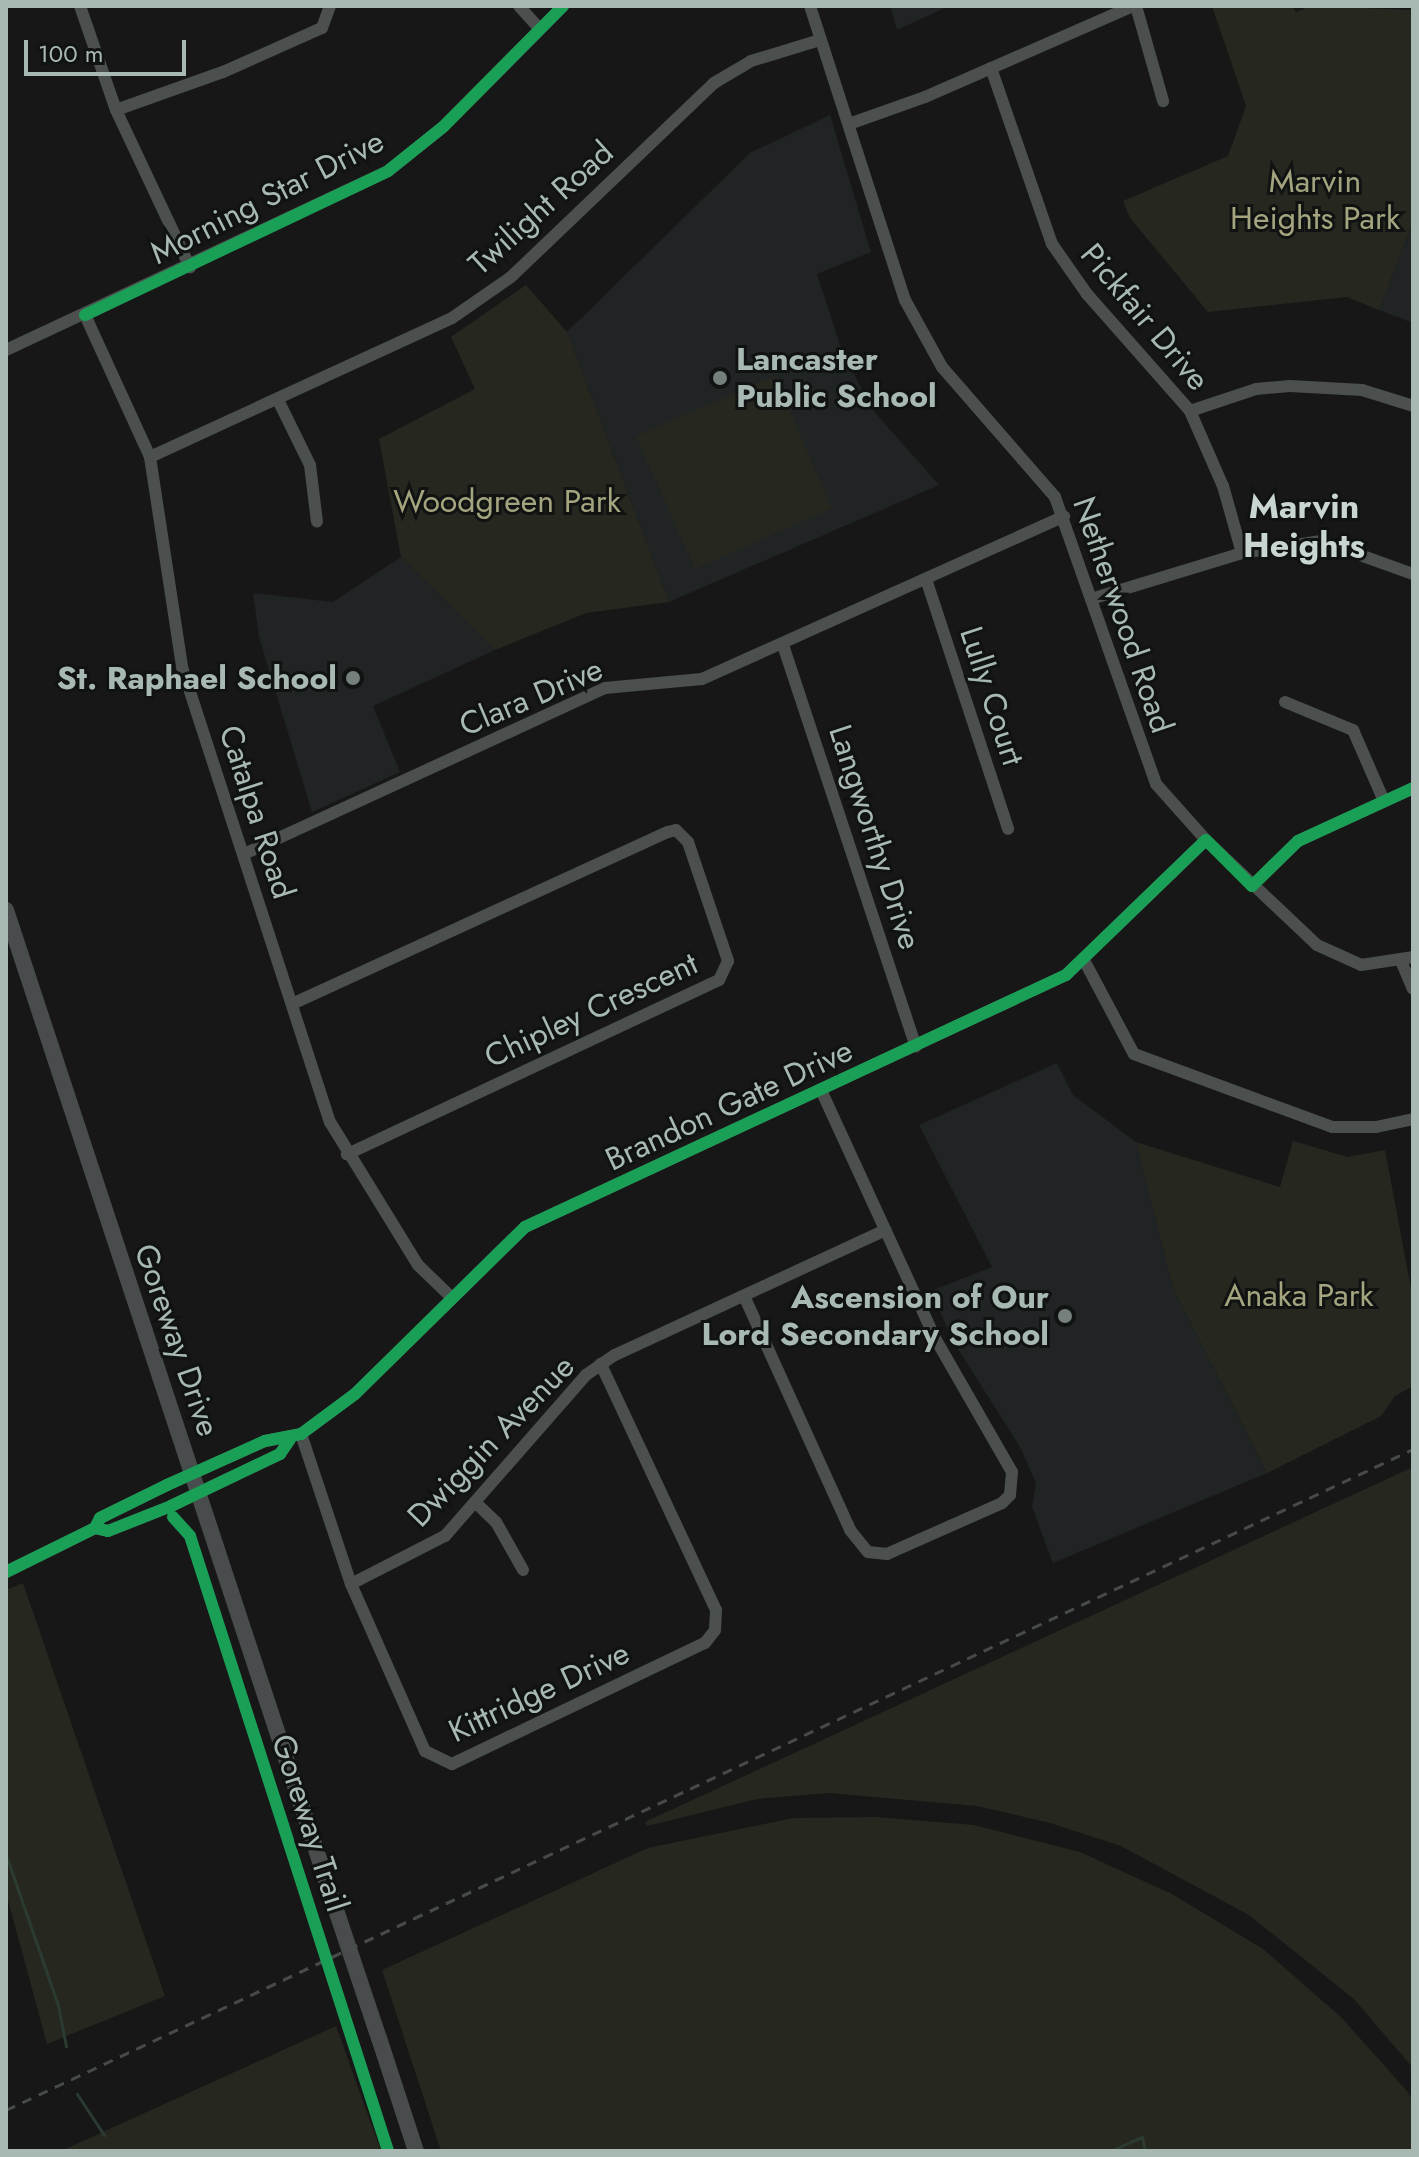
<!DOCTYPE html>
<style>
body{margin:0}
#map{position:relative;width:1419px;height:2157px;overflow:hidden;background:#171717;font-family:Jost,sans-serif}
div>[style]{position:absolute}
.built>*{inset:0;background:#212424}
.green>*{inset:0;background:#26271f}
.stream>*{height:3px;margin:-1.5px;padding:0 1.5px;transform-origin:1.5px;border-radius:1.5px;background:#2c3b31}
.minor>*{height:12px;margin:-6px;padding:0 6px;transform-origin:6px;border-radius:6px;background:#4b504f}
.major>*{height:16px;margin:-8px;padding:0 8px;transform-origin:8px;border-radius:8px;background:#494c4c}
.rail>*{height:3px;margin-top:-1.5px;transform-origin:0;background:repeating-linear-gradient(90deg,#474a4a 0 10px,transparent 0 18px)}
.major-bridge>*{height:16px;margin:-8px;padding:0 8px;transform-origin:8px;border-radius:8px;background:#494c4c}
.cycleway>*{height:12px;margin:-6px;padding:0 6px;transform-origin:6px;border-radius:6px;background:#1a9f57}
.dots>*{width:22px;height:22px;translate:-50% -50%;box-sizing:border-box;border:4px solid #111313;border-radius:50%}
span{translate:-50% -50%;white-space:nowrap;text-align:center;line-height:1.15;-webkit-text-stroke:6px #111313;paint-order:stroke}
.park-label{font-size:32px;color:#a4a47f}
.street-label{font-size:32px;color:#a8b9b3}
.poi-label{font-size:32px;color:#a8b9b3;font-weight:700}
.left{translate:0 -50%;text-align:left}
.right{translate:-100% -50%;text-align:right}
.neighbourhood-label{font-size:34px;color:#c9d5d1;font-weight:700}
.frame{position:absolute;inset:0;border:8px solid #a8b9b3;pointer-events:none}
.scale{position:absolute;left:24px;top:40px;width:162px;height:36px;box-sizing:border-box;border:4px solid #a8b9b3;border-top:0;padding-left:10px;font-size:24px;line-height:28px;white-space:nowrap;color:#a8b9b3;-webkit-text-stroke:6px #111313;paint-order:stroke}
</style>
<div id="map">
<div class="built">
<div style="clip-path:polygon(890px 6px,949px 6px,897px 30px)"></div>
<div style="clip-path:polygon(830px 115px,871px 252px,817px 274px,841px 348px,871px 408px,939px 485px,669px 602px,567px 332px,750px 153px)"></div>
<div style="clip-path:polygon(1413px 222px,1413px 323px,1379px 310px)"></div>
<div style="clip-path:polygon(401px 557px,495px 650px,373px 706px,400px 772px,312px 812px,259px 637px,253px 593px,333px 602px)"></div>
<div style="clip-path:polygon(1057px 1063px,1073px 1095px,1136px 1142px,1173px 1288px,1267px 1473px,1053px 1563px,1032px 1507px,1036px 1483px,1020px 1447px,953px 1341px,931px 1291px,992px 1267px,919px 1125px)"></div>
</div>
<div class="green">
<div style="clip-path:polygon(1212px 6px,1292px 6px,1296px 12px,1311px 6px,1413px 10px,1413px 222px,1379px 310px,1347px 297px,1208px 312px,1130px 218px,1123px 201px,1228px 156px,1246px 106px)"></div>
<div style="clip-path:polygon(526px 285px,567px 332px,669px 602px,586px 613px,495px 650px,401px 557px,379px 439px,475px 389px,451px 337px)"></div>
<div style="clip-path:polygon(774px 376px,832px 508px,695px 569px,636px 436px)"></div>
<div style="clip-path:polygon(1293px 1141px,1348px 1157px,1385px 1150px,1413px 1299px,1413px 1386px,1395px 1396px,1381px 1416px,1267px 1473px,1173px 1288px,1136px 1142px,1280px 1187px)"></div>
<div style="clip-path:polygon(1413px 1467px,1413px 2068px,1354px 1999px,1249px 1915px,1121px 1846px,1050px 1823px,977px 1806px,829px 1793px,757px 1799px,647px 1826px,645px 1822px)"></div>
<div style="clip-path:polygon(23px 1583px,165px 1996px,47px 2044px,6px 1893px,6px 1590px)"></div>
<div style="clip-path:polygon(876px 1817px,974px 1825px,1080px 1852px,1172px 1894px,1263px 1949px,1341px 2017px,1407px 2091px,1413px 2101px,1413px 2151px,441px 2151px,382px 1970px,648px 1848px,793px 1818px)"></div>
<div style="clip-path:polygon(336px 2026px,381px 2151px,61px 2151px)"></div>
</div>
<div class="stream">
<div style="left:6px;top:1855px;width:159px;rotate:70.9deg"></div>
<div style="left:58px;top:2005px;width:42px;rotate:79deg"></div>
<div style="left:77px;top:2094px;width:49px;rotate:56.6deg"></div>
<div style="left:1110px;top:2151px;width:35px;rotate:-24deg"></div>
<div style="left:1142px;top:2137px;width:14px;rotate:78deg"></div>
</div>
<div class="minor">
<div style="left:80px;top:6px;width:110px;rotate:70.9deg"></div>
<div style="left:116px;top:110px;width:174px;rotate:64.8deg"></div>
<div style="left:519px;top:6px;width:31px;rotate:48deg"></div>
<div style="left:810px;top:6px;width:309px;rotate:72.1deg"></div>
<div style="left:905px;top:300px;width:77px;rotate:61.1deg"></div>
<div style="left:942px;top:367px;width:172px;rotate:49deg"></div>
<div style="left:1055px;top:497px;width:304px;rotate:70.6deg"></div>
<div style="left:1156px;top:784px;width:75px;rotate:48.2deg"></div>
<div style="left:1206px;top:840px;width:153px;rotate:43.4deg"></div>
<div style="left:1317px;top:945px;width:48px;rotate:24.4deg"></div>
<div style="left:1361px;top:965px;width:53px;rotate:-8.7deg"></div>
<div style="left:1136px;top:6px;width:99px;rotate:74.1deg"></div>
<div style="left:991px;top:68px;width:186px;rotate:70.9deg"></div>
<div style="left:1052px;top:244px;width:61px;rotate:55deg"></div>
<div style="left:1087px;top:294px;width:156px;rotate:48.6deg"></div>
<div style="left:1190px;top:411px;width:82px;rotate:66.3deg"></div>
<div style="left:1223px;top:486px;width:70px;rotate:74.2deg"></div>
<div style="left:116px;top:110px;width:114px;rotate:-19.6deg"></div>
<div style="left:223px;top:72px;width:108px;rotate:-24deg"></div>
<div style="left:322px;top:28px;width:23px;rotate:-70deg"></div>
<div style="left:849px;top:124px;width:81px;rotate:-19.6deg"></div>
<div style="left:925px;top:97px;width:227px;rotate:-23.6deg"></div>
<div style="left:85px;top:315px;width:156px;rotate:65.4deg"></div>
<div style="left:150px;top:457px;width:212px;rotate:81.3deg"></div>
<div style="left:182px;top:667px;width:478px;rotate:72deg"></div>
<div style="left:330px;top:1122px;width:168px;rotate:58.4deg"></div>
<div style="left:418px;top:1265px;width:45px;rotate:44.1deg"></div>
<div style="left:6px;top:350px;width:422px;rotate:-25.1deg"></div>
<div style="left:388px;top:171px;width:70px;rotate:-38.7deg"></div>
<div style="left:443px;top:127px;width:170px;rotate:-45.2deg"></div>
<div style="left:278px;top:400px;width:72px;rotate:63.8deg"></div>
<div style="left:310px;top:465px;width:57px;rotate:83deg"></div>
<div style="left:1190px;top:411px;width:70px;rotate:-18.4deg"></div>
<div style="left:1256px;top:389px;width:34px;rotate:-5deg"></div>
<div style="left:1290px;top:386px;width:72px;rotate:3.2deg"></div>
<div style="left:1362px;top:390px;width:53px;rotate:17.4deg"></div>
<div style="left:150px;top:457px;width:332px;rotate:-24.7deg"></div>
<div style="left:452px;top:318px;width:72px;rotate:-34.8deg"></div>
<div style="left:511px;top:277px;width:281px;rotate:-43.7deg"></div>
<div style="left:714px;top:83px;width:43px;rotate:-30.7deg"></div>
<div style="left:751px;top:61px;width:72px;rotate:-16.9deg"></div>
<div style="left:926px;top:579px;width:263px;rotate:71.8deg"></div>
<div style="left:1091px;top:599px;width:158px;rotate:-16.9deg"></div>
<div style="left:1242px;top:553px;width:80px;rotate:-8.6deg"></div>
<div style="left:1321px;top:541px;width:98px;rotate:19.7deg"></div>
<div style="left:783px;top:645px;width:423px;rotate:71.7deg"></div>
<div style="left:1285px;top:702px;width:74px;rotate:22.4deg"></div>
<div style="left:1353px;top:730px;width:77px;rotate:66.4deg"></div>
<div style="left:244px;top:854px;width:397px;rotate:-24.7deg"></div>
<div style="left:605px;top:688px;width:97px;rotate:-5.3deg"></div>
<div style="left:702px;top:679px;width:397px;rotate:-24.2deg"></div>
<div style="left:1252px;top:886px;width:64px;rotate:-44.4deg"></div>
<div style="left:1298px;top:841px;width:127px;rotate:-24.7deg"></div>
<div style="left:1401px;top:961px;width:30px;rotate:67deg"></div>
<div style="left:1085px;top:962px;width:104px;rotate:62deg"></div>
<div style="left:1134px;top:1054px;width:211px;rotate:20.2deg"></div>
<div style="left:1332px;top:1127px;width:44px"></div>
<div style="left:1376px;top:1127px;width:38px;rotate:-12deg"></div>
<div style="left:292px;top:1004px;width:413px;rotate:-24.6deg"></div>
<div style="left:668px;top:832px;width:8px;rotate:-14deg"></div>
<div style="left:676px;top:830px;width:17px;rotate:45deg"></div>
<div style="left:688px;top:842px;width:126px;rotate:71.4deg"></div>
<div style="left:728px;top:961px;width:21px;rotate:115deg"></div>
<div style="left:719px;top:980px;width:411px;rotate:154.9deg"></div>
<div style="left:745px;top:1298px;width:255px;rotate:65.6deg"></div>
<div style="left:850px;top:1530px;width:28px;rotate:51deg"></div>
<div style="left:868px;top:1552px;width:19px;rotate:6deg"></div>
<div style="left:887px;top:1554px;width:126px;rotate:-23.9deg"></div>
<div style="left:1002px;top:1503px;width:11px;rotate:-45deg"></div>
<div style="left:1010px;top:1495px;width:23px;rotate:-85deg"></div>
<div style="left:1012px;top:1472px;width:155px;rotate:-119.9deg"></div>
<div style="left:935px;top:1338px;width:271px;rotate:-114.7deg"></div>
<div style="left:301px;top:1434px;width:158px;rotate:71.6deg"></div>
<div style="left:351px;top:1584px;width:183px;rotate:66.1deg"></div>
<div style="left:425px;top:1751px;width:30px;rotate:26deg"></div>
<div style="left:452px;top:1764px;width:280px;rotate:-25.6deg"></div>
<div style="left:705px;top:1643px;width:16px;rotate:-52deg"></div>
<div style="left:715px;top:1630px;width:20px;rotate:-87deg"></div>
<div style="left:716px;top:1610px;width:272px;rotate:-115.1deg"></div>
<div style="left:475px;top:1502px;width:29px;rotate:44deg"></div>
<div style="left:496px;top:1522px;width:55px;rotate:60.6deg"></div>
<div style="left:95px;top:1528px;width:11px;rotate:-63deg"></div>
<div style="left:100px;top:1518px;width:75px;rotate:-26.2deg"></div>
<div style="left:167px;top:1485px;width:107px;rotate:-24.2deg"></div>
<div style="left:265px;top:1441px;width:37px;rotate:-11deg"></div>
<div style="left:301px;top:1434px;width:67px;rotate:-36.5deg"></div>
<div style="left:355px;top:1394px;width:238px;rotate:-44.5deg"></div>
<div style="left:525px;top:1227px;width:597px;rotate:-24.98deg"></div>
<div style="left:1066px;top:975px;width:194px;rotate:-44deg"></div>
<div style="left:6px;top:1572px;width:99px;rotate:-26.3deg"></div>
<div style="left:95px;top:1528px;width:13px;rotate:13deg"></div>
<div style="left:108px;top:1531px;width:68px;rotate:-21.6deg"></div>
<div style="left:171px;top:1506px;width:121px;rotate:-25.5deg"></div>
<div style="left:280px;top:1454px;width:18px;rotate:-56deg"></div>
<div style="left:351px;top:1584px;width:106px;rotate:-27.1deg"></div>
<div style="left:445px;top:1536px;width:214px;rotate:-48.8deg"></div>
<div style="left:586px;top:1375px;width:35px;rotate:-35deg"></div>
<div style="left:615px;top:1355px;width:298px;rotate:-24.8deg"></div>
</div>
<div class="major">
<div style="left:6px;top:910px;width:1021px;rotate:71.74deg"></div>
<div style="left:379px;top:2038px;width:119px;rotate:71.9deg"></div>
</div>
<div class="rail">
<div style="left:6px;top:2110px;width:1555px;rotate:-25.16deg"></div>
</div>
<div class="major-bridge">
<div style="left:326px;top:1880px;width:167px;rotate:71.5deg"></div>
</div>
<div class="cycleway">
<div style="left:85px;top:315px;width:335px;rotate:-25.4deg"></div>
<div style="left:388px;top:171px;width:70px;rotate:-38.7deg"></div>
<div style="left:443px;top:127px;width:170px;rotate:-45.2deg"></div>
<div style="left:173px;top:1517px;width:25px;rotate:48deg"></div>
<div style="left:190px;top:1536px;width:646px;rotate:72.15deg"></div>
<div style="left:95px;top:1528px;width:11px;rotate:-63deg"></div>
<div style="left:100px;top:1518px;width:75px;rotate:-26.2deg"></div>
<div style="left:167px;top:1485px;width:107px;rotate:-24.2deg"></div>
<div style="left:265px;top:1441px;width:37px;rotate:-11deg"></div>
<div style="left:301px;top:1434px;width:67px;rotate:-36.5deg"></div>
<div style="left:355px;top:1394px;width:238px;rotate:-44.5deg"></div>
<div style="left:525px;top:1227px;width:597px;rotate:-24.98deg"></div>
<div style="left:1066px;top:975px;width:194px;rotate:-44deg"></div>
<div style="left:1206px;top:840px;width:65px;rotate:45deg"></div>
<div style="left:1252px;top:886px;width:64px;rotate:-44.4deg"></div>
<div style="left:1298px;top:841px;width:127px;rotate:-24.7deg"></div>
<div style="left:6px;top:1572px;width:99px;rotate:-26.3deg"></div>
<div style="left:95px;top:1528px;width:13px;rotate:13deg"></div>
<div style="left:108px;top:1531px;width:68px;rotate:-21.6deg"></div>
<div style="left:171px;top:1506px;width:121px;rotate:-25.5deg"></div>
<div style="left:280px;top:1454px;width:18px;rotate:-56deg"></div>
</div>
<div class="dots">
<div style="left:720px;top:378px;background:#75807c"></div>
<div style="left:353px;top:678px;background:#75807c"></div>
<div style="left:1065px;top:1316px;background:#75807c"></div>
</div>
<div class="park-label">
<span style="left:1315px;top:200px">Marvin<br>Heights Park</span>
<span style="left:507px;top:501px">Woodgreen Park</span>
<span style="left:1299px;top:1295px">Anaka Park</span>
</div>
<div class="street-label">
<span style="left:267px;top:197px;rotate:-27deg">Morning Star Drive</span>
<span style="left:541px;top:208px;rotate:-42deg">Twilight Road</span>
<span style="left:1145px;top:317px;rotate:50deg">Pickfair Drive</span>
<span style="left:1123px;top:615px;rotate:71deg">Netherwood Road</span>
<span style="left:992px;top:696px;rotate:72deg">Lully Court</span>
<span style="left:531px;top:697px;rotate:-23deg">Clara Drive</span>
<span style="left:257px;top:812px;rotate:72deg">Catalpa Road</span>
<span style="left:875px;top:837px;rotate:72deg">Langworthy Drive</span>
<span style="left:591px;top:1010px;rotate:-25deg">Chipley Crescent</span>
<span style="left:729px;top:1105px;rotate:-25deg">Brandon Gate Drive</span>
<span style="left:177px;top:1340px;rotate:71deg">Goreway Drive</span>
<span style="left:491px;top:1441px;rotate:-46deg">Dwiggin Avenue</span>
<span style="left:539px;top:1692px;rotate:-25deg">Kittridge Drive</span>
<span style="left:310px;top:1823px;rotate:72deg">Goreway Trail</span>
</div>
<div class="poi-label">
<span class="left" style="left:736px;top:378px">Lancaster<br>Public School</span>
<span class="right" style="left:337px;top:678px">St. Raphael School</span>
<span class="right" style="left:1049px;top:1316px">Ascension of Our<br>Lord Secondary School</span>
</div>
<div class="neighbourhood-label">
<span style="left:1304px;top:526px">Marvin<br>Heights</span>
</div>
<div class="frame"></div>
<div class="scale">100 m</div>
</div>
